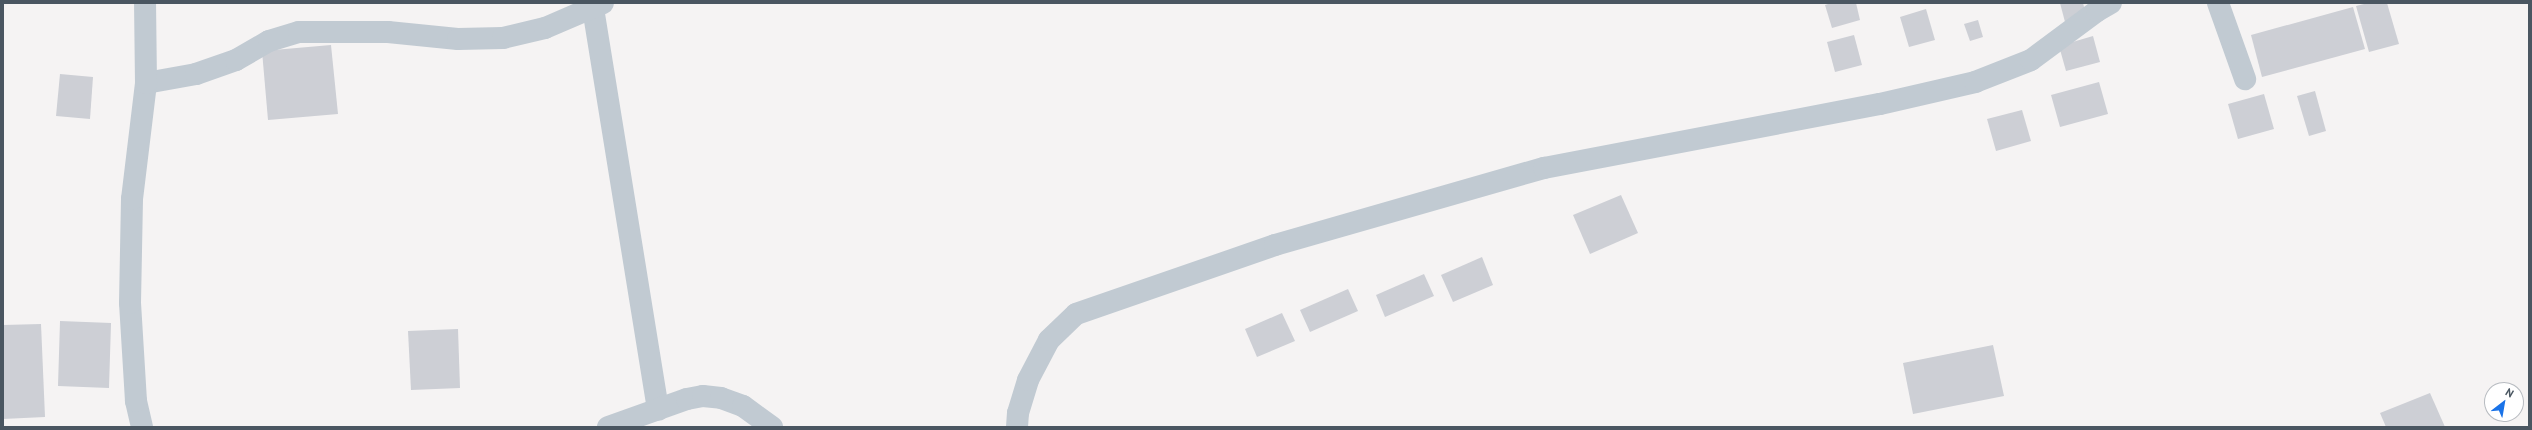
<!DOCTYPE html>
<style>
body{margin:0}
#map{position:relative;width:2532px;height:430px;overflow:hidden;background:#f5f3f3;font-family:"PT Sans",sans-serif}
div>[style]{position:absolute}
.building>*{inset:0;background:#cdcfd5}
.street>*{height:22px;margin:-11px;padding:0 11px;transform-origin:11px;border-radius:11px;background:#c1cad2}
span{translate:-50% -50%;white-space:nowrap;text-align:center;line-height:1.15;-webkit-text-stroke:3px #fff;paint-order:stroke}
.frame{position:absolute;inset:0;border:4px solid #4a5661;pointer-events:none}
.north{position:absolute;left:2484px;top:382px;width:40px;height:40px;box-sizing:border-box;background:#fff;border:1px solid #b7bbc0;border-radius:50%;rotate:31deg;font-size:11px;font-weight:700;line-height:16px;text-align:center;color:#4a5661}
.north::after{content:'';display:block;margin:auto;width:14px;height:18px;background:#1a73e8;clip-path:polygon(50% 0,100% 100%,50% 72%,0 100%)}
</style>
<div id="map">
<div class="building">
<div style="clip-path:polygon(1831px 3px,1856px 3px,1860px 20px,1832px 28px,1825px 5px)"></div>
<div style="clip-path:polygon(2060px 3px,2083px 3px,2086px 15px,2065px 22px)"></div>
<div style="clip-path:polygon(2368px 3px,2387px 3px,2399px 44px,2369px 52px,2356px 6px)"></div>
<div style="clip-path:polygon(2353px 7px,2365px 49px,2262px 77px,2251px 35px)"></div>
<div style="clip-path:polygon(1926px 9px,1935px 40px,1909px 47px,1900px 17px)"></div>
<div style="clip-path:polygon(1978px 20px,1983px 37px,1970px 41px,1964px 24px)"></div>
<div style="clip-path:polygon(1854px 35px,1862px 65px,1835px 72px,1827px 42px)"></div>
<div style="clip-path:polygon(2093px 36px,2100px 62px,2066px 71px,2059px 46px)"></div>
<div style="clip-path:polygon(331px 45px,338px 114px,268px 120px,262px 51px)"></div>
<div style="clip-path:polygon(60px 74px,93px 77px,90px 119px,56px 116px)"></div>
<div style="clip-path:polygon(2099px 82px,2108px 114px,2060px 127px,2051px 95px)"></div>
<div style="clip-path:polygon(2315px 91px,2326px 131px,2309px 136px,2297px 96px)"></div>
<div style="clip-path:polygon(2264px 94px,2274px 129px,2238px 139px,2228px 104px)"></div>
<div style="clip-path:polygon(2022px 110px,2031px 141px,1996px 151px,1987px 119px)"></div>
<div style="clip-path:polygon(1621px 195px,1638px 233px,1590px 254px,1573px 215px)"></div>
<div style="clip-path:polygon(1482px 257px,1493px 285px,1453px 302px,1441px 275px)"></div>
<div style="clip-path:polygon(1424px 274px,1434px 296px,1385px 317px,1376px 295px)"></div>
<div style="clip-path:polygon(1348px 289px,1358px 311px,1310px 332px,1300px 310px)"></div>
<div style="clip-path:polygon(1282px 313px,1295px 341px,1257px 357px,1245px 329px)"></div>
<div style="clip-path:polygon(60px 321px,111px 323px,109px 388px,58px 386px)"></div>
<div style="clip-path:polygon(41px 324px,45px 417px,3px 419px,3px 325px)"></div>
<div style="clip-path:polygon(458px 329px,460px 388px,411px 390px,408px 331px)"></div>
<div style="clip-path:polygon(1993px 345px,2004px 396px,1913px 414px,1903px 363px)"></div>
<div style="clip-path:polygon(2430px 393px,2445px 427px,2386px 427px,2380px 413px)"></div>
</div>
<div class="street">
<div style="left:2218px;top:3px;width:81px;rotate:70.4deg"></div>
<div style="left:593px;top:8px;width:407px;rotate:80.8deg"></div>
<div style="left:146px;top:83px;width:51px;rotate:-10.2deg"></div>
<div style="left:196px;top:74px;width:42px;rotate:-19.3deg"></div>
<div style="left:236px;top:60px;width:38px;rotate:-30deg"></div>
<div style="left:269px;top:41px;width:31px;rotate:-17deg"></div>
<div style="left:299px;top:32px;width:89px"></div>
<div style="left:388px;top:32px;width:70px;rotate:5.7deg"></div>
<div style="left:458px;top:39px;width:45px;rotate:-1.3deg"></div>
<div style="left:503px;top:38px;width:43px;rotate:-13.4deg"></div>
<div style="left:545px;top:28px;width:63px;rotate:-23.3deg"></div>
<div style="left:142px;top:427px;width:27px;rotate:-103deg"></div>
<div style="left:136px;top:401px;width:98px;rotate:-93.5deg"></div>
<div style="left:130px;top:303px;width:104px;rotate:-88.9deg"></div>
<div style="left:132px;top:199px;width:117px;rotate:-83.1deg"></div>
<div style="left:146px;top:83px;width:80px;rotate:-90.7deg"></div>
<div style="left:608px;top:427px;width:84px;rotate:-19.5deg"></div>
<div style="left:687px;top:399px;width:16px;rotate:-11deg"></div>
<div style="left:703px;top:396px;width:18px;rotate:6deg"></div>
<div style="left:721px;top:398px;width:23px;rotate:20deg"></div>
<div style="left:743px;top:406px;width:36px;rotate:36deg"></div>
<div style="left:1017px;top:427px;width:14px;rotate:-86deg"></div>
<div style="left:1018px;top:413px;width:34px;rotate:-73deg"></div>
<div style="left:1028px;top:380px;width:45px;rotate:-62.3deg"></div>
<div style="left:1049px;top:340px;width:37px;rotate:-44deg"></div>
<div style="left:1076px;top:314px;width:211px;rotate:-19.1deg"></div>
<div style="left:1275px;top:245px;width:280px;rotate:-16deg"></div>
<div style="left:1544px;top:168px;width:342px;rotate:-10.8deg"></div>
<div style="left:1880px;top:104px;width:98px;rotate:-13deg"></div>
<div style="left:1975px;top:82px;width:60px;rotate:-21.4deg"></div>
<div style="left:2031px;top:60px;width:82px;rotate:-36.6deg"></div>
<div style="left:2097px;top:11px;width:16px;rotate:-30deg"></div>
</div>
<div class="frame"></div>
<div class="north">N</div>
</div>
